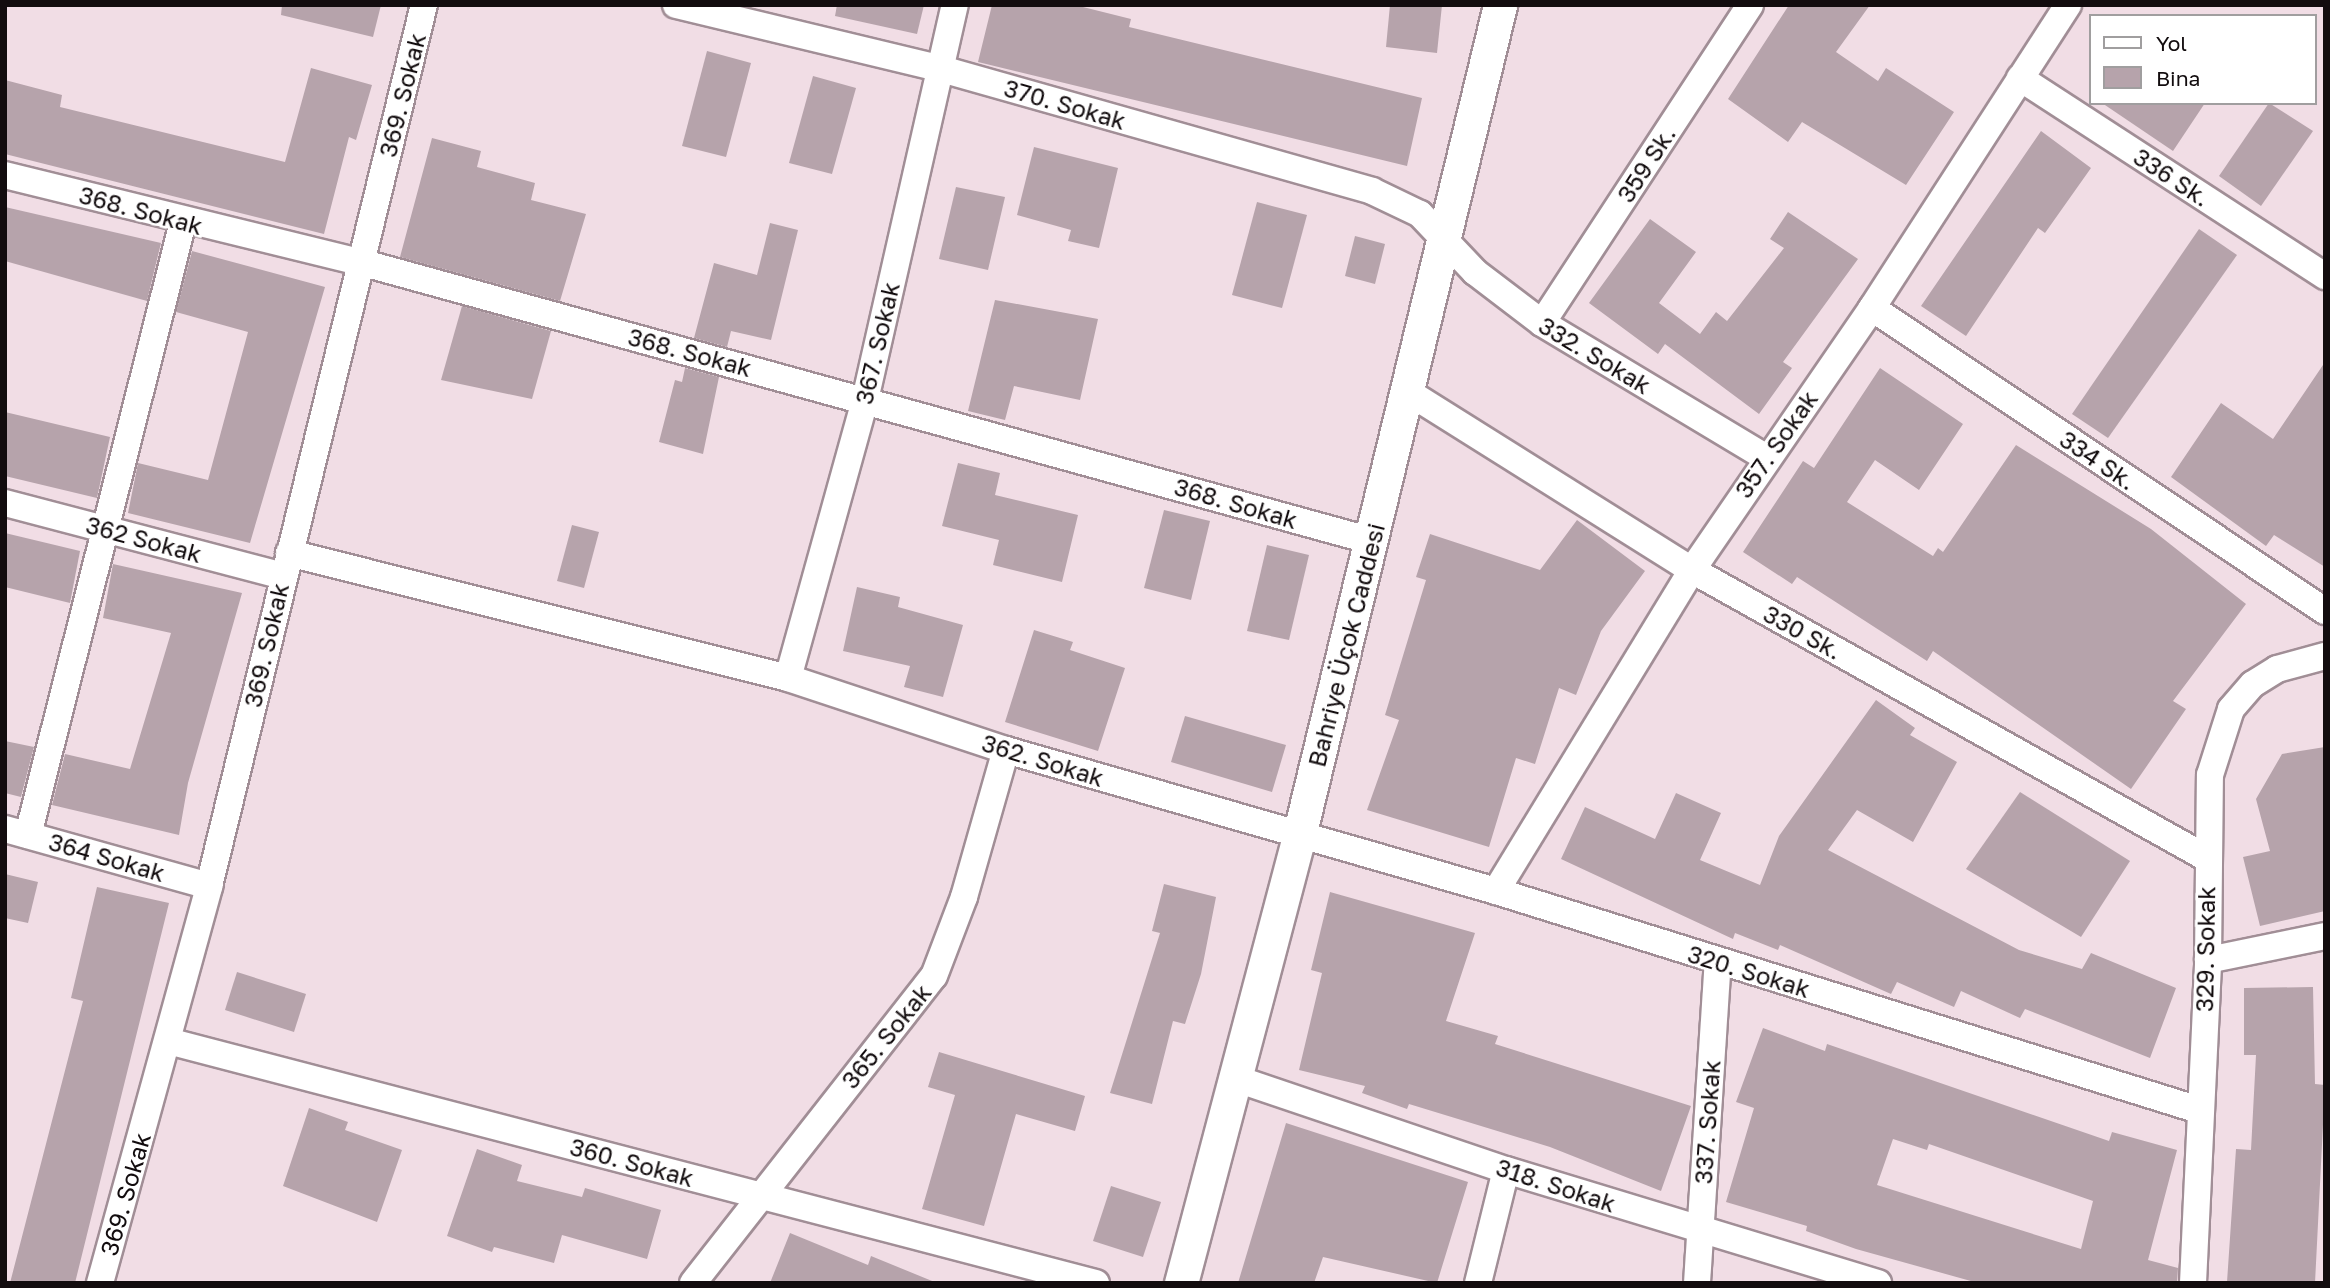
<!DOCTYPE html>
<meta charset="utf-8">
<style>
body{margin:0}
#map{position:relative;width:2330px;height:1288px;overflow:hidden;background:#f1dde5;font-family:"Golos Text",sans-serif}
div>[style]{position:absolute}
.building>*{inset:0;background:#b6a3ab}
.roads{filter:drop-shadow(2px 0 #a18e96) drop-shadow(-2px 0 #a18e96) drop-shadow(0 2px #a18e96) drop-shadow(0 -2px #a18e96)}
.minor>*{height:26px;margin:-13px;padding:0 13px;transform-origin:13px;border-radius:13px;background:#fff}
.tertiary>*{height:33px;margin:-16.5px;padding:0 16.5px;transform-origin:16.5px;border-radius:16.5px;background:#fff}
span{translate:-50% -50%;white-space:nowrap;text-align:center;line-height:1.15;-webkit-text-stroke:5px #fff;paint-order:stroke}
.street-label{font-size:24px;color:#120c0e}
.frame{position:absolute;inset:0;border:7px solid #120c0e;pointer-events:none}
.legend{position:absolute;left:2089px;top:14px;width:228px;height:91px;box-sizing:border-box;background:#fff;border:2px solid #a09e9f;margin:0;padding:9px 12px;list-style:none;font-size:21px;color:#120c0e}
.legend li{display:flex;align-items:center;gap:14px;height:35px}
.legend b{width:35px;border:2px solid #a09e9f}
</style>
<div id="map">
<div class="building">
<div style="clip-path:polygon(282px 5px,381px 5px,373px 37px,281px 15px)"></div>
<div style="clip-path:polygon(837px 5px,924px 5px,917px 34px,835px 16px)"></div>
<div style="clip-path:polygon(992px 5px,1075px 5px,1131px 19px,1129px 27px,1422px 98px,1407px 166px,978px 62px)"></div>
<div style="clip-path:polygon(1390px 5px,1442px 5px,1437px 53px,1386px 47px)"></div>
<div style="clip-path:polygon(1789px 5px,1870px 5px,1836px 52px,1878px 81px,1886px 68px,1954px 112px,1906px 185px,1802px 122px,1788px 142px,1728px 99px)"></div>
<div style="clip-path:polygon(707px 51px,751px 63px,726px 157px,682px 146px)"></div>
<div style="clip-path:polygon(311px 68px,372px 85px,356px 140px,349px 137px,324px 234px,5px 154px,5px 80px,62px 95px,60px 107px,285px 162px)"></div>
<div style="clip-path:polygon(813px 76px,856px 88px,832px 174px,789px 163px)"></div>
<div style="clip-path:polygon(2102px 103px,2205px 103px,2173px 151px)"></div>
<div style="clip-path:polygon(2269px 103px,2313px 131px,2261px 206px,2219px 176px)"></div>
<div style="clip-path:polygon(2041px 131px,2091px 168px,2045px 233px,2038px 228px,1966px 336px,1921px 306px)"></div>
<div style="clip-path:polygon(432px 138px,481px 151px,477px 167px,535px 183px,531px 200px,586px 214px,560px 301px,400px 257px)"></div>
<div style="clip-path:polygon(1034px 147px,1118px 168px,1099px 248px,1068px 241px,1071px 230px,1017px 215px)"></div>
<div style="clip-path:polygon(956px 187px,1005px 197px,988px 270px,939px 259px)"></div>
<div style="clip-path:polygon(1257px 202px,1307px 215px,1282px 308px,1232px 295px)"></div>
<div style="clip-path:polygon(5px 207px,161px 243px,147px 301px,5px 261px)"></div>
<div style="clip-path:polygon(1788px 212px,1858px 259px,1783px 362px,1792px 368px,1759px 414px,1665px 344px,1658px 354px,1589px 303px,1650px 219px,1696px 252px,1659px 303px,1700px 334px,1716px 312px,1727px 321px,1784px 248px,1770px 239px)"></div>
<div style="clip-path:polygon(770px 223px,798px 230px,771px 340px,731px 331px,727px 347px,694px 338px,714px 263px,757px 275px)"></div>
<div style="clip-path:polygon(2199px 229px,2237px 255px,2108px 438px,2072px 414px)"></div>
<div style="clip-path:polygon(1355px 236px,1385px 244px,1375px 284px,1345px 276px)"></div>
<div style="clip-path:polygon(192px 251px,325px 287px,250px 543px,128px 513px,138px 463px,208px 480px,248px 332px,176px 312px)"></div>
<div style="clip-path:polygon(995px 300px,1098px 319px,1080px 400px,1014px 386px,1005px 420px,968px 411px)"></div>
<div style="clip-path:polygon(462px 306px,551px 331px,532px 399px,441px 380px)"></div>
<div style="clip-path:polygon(2325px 362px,2325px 567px,2274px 535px,2266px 546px,2171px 477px,2221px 403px,2273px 439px)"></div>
<div style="clip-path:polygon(685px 368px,719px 377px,703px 454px,659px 442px,675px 380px,682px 382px)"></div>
<div style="clip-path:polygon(1880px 368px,1963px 424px,1919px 490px,1875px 460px,1847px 502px,1933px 556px,1938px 548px,1943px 552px,2016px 445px,2151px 529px,2246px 604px,2173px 701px,2186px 709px,2131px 789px,1933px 651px,1927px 661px,1797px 577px,1792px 584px,1743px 552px,1803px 461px,1814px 468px)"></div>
<div style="clip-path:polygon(5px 412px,110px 437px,97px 498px,5px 476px)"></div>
<div style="clip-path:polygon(958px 463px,1000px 473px,995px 495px,1078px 515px,1062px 582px,993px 565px,999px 540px,942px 526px)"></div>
<div style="clip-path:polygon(1164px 510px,1210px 521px,1191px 600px,1144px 588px)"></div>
<div style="clip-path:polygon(1577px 520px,1645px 571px,1601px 631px,1576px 695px,1559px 688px,1535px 764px,1516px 758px,1489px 847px,1367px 810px,1399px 720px,1385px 715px,1426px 580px,1416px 577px,1430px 534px,1540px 570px)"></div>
<div style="clip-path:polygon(572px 525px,599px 532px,584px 588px,557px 581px)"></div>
<div style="clip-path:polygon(5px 533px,80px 551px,70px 603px,5px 587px)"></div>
<div style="clip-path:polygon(1267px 545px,1309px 555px,1289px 640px,1247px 631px)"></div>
<div style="clip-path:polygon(113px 564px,242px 593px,188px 783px,179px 835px,52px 805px,65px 754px,130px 769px,171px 633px,103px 618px)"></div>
<div style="clip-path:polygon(857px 587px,900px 597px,898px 607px,963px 625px,943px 697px,904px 687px,910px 666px,843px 651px)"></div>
<div style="clip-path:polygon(1034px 630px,1073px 642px,1070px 650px,1125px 668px,1098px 751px,1005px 722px)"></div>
<div style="clip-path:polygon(1876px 700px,1915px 728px,1910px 735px,1957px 762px,1913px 842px,1857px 810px,1828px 850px,2019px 950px,2082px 969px,2091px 953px,2176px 988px,2150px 1058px,2025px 1009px,2020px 1018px,1961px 991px,1954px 1007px,1897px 982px,1891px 994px,1780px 945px,1778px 950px,1735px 933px,1733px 939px,1561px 859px,1585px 807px,1655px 839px,1676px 793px,1721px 813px,1700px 860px,1760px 885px,1779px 836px)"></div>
<div style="clip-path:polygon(1185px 716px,1286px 745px,1272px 792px,1171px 762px)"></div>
<div style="clip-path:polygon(5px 741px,34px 747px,21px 797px,5px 793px)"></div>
<div style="clip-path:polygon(2325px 747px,2325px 911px,2260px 926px,2243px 857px,2270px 851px,2256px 799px,2282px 754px)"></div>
<div style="clip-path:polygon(2020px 792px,2130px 861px,2081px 937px,1966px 869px)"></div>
<div style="clip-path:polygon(5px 874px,38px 882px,28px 923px,5px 918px)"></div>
<div style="clip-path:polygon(1164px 884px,1216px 897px,1201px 974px,1185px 1024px,1173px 1021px,1152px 1104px,1110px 1093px,1160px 933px,1152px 931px)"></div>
<div style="clip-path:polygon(97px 887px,169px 903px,75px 1283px,10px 1283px,83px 1001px,71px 998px)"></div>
<div style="clip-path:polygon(1330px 892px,1475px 933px,1446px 1021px,1498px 1036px,1495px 1044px,1691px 1106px,1661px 1191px,1550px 1147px,1409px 1104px,1407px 1109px,1362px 1093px,1365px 1086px,1299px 1070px,1322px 973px,1311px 970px)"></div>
<div style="clip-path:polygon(237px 972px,306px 994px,294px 1032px,225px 1010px)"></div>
<div style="clip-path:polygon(2313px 987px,2315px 1084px,2325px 1085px,2315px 1283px,2227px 1282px,2236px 1149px,2251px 1150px,2256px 1055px,2244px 1055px,2244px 988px)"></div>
<div style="clip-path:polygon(evenodd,1763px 1028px,1825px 1051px,1827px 1044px,2109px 1141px,2112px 1132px,2177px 1150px,2148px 1260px,2178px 1268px,2177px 1283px,1978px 1283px,1856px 1249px,1806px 1231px,1807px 1226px,1726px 1202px,1754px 1108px,1736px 1102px,1763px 1028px,1893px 1139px,1927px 1150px,1929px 1144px,2093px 1201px,2081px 1249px,1877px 1185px,1893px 1139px)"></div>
<div style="clip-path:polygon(939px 1052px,1085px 1096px,1075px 1131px,1016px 1114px,984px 1226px,922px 1209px,955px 1095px,928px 1087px)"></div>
<div style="clip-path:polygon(309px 1108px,348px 1122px,345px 1130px,402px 1150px,377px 1222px,283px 1186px)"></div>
<div style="clip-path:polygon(1286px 1123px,1468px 1182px,1437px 1283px,1323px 1257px,1314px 1283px,1238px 1283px)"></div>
<div style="clip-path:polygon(477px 1149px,522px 1165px,517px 1181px,582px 1197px,585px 1188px,661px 1210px,647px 1259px,562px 1235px,554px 1263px,494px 1247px,492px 1252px,447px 1236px)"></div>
<div style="clip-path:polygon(1111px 1186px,1161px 1202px,1143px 1257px,1093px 1241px)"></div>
<div style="clip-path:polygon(790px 1233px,868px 1265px,871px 1256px,937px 1283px,770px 1283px)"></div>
</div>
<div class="roads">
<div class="minor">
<div style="left:676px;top:5px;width:269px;rotate:13.5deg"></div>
<div style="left:938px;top:68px;width:451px;rotate:15.8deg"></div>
<div style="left:1372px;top:191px;width:53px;rotate:25.6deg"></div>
<div style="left:1420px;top:214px;width:80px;rotate:46.5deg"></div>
<div style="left:1475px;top:272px;width:84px;rotate:37.3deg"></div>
<div style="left:1542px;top:323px;width:260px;rotate:31deg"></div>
<div style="left:2020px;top:78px;width:364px;rotate:33deg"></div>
<div style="left:5px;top:175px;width:366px;rotate:13.8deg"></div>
<div style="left:360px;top:262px;width:1050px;rotate:15.41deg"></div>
<div style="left:1872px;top:308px;width:545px;rotate:33.78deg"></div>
<div style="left:1542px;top:323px;width:380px;rotate:-56.8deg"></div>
<div style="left:1408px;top:392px;width:335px;rotate:32.1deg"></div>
<div style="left:1692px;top:570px;width:588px;rotate:29.23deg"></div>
<div style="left:5px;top:503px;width:287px;rotate:14.7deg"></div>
<div style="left:289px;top:553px;width:514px;rotate:14.06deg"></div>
<div style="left:788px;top:678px;width:230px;rotate:18.3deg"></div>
<div style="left:1006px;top:750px;width:510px;rotate:16.05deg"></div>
<div style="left:1496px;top:891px;width:736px;rotate:17.3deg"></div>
<div style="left:788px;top:678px;width:288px;rotate:-74.5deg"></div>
<div style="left:865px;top:400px;width:405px;rotate:-77.2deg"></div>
<div style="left:5px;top:829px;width:212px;rotate:15.6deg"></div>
<div style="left:28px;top:835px;width:632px;rotate:-75.81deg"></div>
<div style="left:1496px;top:891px;width:376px;rotate:-58.6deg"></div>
<div style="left:1692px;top:570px;width:318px;rotate:-55.5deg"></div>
<div style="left:1872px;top:308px;width:361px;rotate:-57.1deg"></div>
<div style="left:2208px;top:960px;width:119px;rotate:-11.6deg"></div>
<div style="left:168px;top:1041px;width:959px;rotate:14.62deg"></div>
<div style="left:1237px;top:1079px;width:284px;rotate:18.7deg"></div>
<div style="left:1506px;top:1170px;width:389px;rotate:16.9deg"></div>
<div style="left:100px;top:1283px;width:412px;rotate:-74.6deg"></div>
<div style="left:209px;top:886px;width:907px;rotate:-76.29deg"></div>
<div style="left:693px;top:1283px;width:390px;rotate:-51.9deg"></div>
<div style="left:934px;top:976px;width:85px;rotate:-69.2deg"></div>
<div style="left:964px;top:897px;width:153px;rotate:-74.1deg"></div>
<div style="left:1478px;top:1283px;width:116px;rotate:-76.1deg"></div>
<div style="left:1697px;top:1283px;width:323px;rotate:-86.3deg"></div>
<div style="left:2193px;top:1283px;width:323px;rotate:-87.3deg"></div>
<div style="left:2208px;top:960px;width:185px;rotate:-89.4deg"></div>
<div style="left:2210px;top:775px;width:69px;rotate:-72.3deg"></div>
<div style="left:2231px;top:709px;width:33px;rotate:-49deg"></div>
<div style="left:2253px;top:684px;width:28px;rotate:-32deg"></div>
<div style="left:2277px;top:669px;width:50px;rotate:-15.2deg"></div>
</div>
<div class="tertiary">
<div style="left:1181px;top:1283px;width:462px;rotate:-75.2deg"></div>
<div style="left:1299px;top:836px;width:855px;rotate:-76.4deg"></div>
</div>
</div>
<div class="street-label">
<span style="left:402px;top:95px;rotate:-76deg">369. Sokak</span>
<span style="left:1065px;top:104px;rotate:16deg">370. Sokak</span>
<span style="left:1646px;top:164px;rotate:-57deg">359 Sk.</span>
<span style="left:2172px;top:177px;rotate:33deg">336 Sk.</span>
<span style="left:141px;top:210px;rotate:15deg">368. Sokak</span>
<span style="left:877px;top:343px;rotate:-77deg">367. Sokak</span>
<span style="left:690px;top:352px;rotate:15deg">368. Sokak</span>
<span style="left:1595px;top:355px;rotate:31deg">332. Sokak</span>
<span style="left:1776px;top:444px;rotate:-55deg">357. Sokak</span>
<span style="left:2098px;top:460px;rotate:34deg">334 Sk.</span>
<span style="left:1236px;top:503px;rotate:16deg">368. Sokak</span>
<span style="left:144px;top:539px;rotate:15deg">362 Sokak</span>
<span style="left:1803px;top:632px;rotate:29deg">330 Sk.</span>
<span style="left:266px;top:645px;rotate:-77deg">369. Sokak</span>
<span style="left:1346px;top:645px;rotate:-76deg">Bahriye Üçok Caddesi</span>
<span style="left:1043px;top:760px;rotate:17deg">362. Sokak</span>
<span style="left:107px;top:857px;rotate:16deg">364 Sokak</span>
<span style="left:2205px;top:949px;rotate:-89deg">329. Sokak</span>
<span style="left:1749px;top:971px;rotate:17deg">320. Sokak</span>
<span style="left:886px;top:1036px;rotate:-51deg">365. Sokak</span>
<span style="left:1707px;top:1122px;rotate:-86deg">337. Sokak</span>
<span style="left:632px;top:1162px;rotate:15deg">360. Sokak</span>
<span style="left:1556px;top:1185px;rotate:18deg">318. Sokak</span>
<span style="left:125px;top:1194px;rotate:-74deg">369. Sokak</span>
</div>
<div class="frame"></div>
<ul class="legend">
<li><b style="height:9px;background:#fff"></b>Yol</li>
<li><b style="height:19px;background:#b6a3ab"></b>Bina</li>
</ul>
</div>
